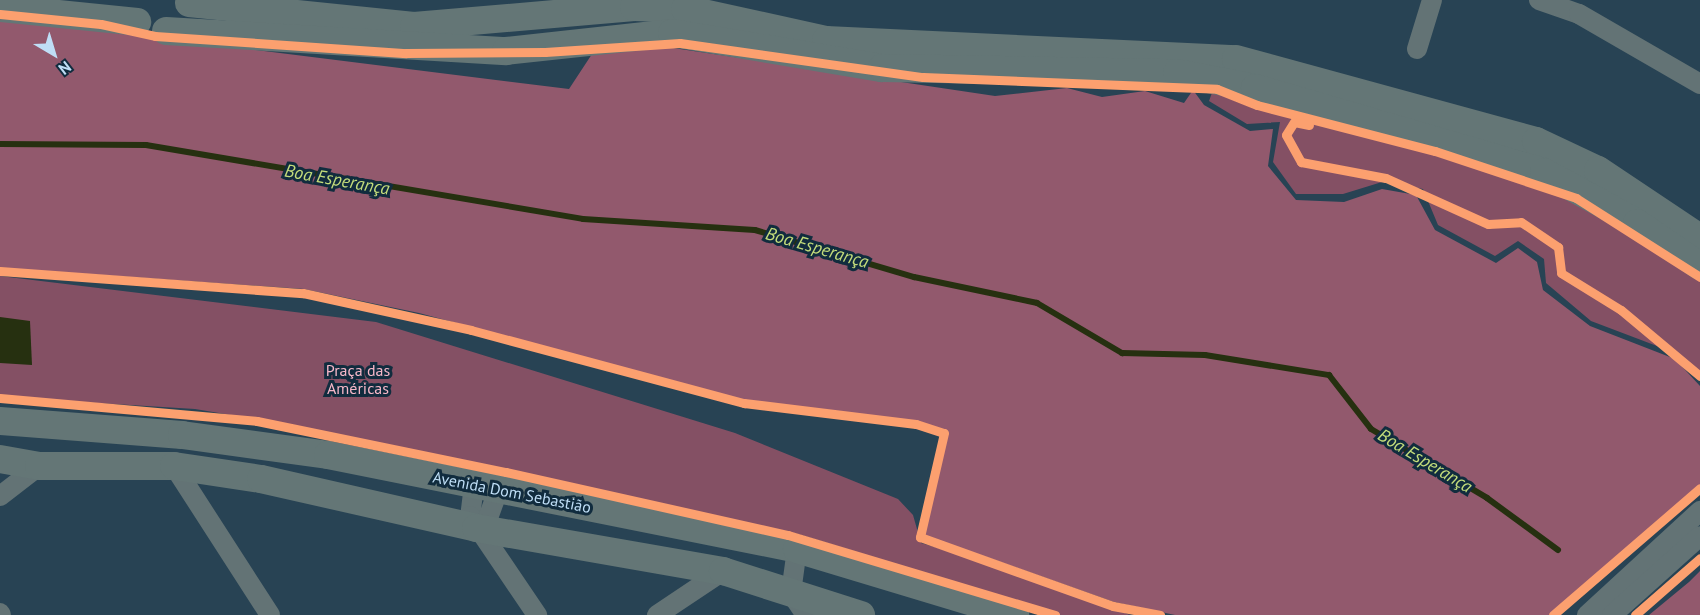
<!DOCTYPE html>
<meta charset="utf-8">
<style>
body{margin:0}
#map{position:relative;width:1700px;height:615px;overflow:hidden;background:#284354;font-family:"PT Sans",sans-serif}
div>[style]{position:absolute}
.green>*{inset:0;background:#845064}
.forest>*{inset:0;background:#92596d}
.water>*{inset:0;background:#263010}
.stream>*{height:6px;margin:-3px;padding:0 3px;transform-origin:3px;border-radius:3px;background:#263010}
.street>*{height:20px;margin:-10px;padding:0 10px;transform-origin:10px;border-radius:10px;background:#637375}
.secondary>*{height:28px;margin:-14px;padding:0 14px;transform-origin:14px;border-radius:14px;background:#647676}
.cycleway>*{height:9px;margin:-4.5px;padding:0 4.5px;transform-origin:4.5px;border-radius:4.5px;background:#fca06f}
span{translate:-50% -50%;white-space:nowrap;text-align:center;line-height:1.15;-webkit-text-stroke:6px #112c3e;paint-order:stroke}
.park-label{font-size:16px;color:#f6b7c8}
.street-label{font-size:16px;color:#bfdef6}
.water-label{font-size:18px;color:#c3dc7b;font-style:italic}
.north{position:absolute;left:24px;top:24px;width:60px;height:60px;-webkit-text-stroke:4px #112c3e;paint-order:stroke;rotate:142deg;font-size:16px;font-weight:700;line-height:24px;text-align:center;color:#bfdef6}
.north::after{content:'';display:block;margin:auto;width:21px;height:27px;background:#bfdef6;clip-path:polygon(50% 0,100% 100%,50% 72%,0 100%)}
</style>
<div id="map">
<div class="green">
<div style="clip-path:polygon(1213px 90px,1541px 178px,1700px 275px,1700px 376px,1678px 354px,1591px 321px,1546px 283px,1544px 259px,1518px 241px,1495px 256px,1438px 225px,1423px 189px,1382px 182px,1343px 194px,1296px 194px,1273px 162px,1280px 122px,1247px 124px,1209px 101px)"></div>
<div style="clip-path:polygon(0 276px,376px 322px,735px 433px,898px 499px,913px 515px,921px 543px,1020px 572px,1130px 615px,1061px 615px,798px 534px,255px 419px,195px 409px,0 397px)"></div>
</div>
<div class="forest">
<div style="clip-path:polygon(0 18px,569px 89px,592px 54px,653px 45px,995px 96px,1067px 88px,1102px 97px,1145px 91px,1184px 103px,1193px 90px,1204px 105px,1250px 131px,1273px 129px,1268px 166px,1296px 200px,1344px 202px,1382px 189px,1416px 195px,1435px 230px,1496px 263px,1518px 248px,1537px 262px,1543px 290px,1590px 326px,1675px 359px,1700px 386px,1700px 490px,1551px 615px,1175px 615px,1114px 602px,921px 534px,948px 431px,916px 421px,745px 400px,419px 313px,304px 289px,0 268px)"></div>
<div style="clip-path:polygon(1700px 571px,1700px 615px,1649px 615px,1689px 582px)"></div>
</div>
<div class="water">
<div style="clip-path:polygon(0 317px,30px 321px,32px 365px,0 363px)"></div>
</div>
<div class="stream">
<div style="left:0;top:144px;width:146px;rotate:0.4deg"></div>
<div style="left:146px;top:145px;width:443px;rotate:9.6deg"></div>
<div style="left:583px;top:219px;width:172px;rotate:3.7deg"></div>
<div style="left:755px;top:230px;width:166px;rotate:16.5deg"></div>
<div style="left:914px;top:277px;width:126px;rotate:11.9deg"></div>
<div style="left:1037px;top:303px;width:99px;rotate:30.5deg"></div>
<div style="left:1122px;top:353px;width:83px;rotate:1.4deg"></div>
<div style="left:1205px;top:355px;width:126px;rotate:9.2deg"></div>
<div style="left:1329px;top:375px;width:68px;rotate:52.1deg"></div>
<div style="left:1371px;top:429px;width:135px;rotate:30.7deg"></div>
<div style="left:1487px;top:498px;width:88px;rotate:36.2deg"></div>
</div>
<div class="street">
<div style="left:1539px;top:0;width:42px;rotate:19.3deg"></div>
<div style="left:1579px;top:14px;width:140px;rotate:30deg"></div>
<div style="left:1417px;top:49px;width:51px;rotate:-73deg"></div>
<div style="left:174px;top:466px;width:177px;rotate:57.2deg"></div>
<div style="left:474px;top:485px;width:31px;rotate:97deg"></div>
<div style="left:470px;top:516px;width:120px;rotate:55.9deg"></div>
<div style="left:0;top:496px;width:49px;rotate:-37.6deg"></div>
<div style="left:476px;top:528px;width:16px;rotate:-40deg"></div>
<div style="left:488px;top:518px;width:30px;rotate:-70deg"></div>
<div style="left:797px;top:549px;width:44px;rotate:97.8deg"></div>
<div style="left:791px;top:593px;width:27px;rotate:56deg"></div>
<div style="left:0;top:613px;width:2px;rotate:63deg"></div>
<div style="left:657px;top:615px;width:79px;rotate:-33.7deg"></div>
<div style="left:1587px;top:615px;width:154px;rotate:-42.6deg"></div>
<div style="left:1612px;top:615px;width:118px;rotate:-41.9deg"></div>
</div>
<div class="secondary">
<div style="left:189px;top:3px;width:226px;rotate:5.8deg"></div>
<div style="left:414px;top:26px;width:221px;rotate:-4.9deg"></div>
<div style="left:634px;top:7px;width:51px;rotate:2.2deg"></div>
<div style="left:685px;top:9px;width:144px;rotate:12.4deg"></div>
<div style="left:826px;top:40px;width:410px;rotate:2.7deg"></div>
<div style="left:1236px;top:59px;width:311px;rotate:15.3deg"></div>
<div style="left:1536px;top:141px;width:68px;rotate:25.1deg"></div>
<div style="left:1598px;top:170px;width:123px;rotate:33.7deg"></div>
<div style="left:0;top:8px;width:138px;rotate:5.8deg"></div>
<div style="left:166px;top:31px;width:341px;rotate:3.4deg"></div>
<div style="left:506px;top:51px;width:167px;rotate:-6.2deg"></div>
<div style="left:672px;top:33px;width:213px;rotate:9.5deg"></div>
<div style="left:882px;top:68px;width:295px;rotate:1deg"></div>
<div style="left:1177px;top:73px;width:79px;rotate:10.9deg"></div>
<div style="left:1255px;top:88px;width:301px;rotate:16.2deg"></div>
<div style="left:1544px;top:172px;width:106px;rotate:28.7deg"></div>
<div style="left:1637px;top:223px;width:76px;rotate:34.3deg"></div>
<div style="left:0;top:421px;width:183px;rotate:4.4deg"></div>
<div style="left:182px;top:435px;width:147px;rotate:7.8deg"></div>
<div style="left:328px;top:455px;width:478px;rotate:11.3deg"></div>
<div style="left:797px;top:549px;width:228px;rotate:16.8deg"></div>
<div style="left:0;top:459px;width:40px;rotate:10deg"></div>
<div style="left:39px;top:466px;width:135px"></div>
<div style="left:174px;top:466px;width:88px;rotate:8.5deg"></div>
<div style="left:261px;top:479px;width:221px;rotate:12.8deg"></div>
<div style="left:476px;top:528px;width:251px;rotate:9.9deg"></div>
<div style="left:723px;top:571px;width:145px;rotate:17.7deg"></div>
</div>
<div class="cycleway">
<div style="left:0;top:14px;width:101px;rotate:5.7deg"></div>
<div style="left:101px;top:24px;width:55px;rotate:12.5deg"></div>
<div style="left:155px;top:36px;width:252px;rotate:3.9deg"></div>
<div style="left:406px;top:53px;width:139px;rotate:-0.4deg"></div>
<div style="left:545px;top:52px;width:135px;rotate:-3.8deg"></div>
<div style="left:680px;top:43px;width:245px;rotate:8deg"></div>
<div style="left:923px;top:77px;width:294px;rotate:2.3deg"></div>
<div style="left:1217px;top:89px;width:43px;rotate:21.8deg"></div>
<div style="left:1257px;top:105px;width:184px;rotate:14.5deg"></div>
<div style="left:1435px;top:151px;width:149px;rotate:18.4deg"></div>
<div style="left:1576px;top:198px;width:147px;rotate:32.5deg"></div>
<div style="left:1309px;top:125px;width:15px;rotate:-169deg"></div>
<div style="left:1294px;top:122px;width:15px;rotate:122deg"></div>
<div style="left:1286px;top:135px;width:31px;rotate:61deg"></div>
<div style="left:1301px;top:162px;width:86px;rotate:10.7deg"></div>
<div style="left:1386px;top:178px;width:112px;rotate:24.3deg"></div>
<div style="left:1488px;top:224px;width:33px;rotate:-3deg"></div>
<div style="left:1521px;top:222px;width:45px;rotate:34deg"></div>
<div style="left:1558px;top:247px;width:26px;rotate:83deg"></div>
<div style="left:1561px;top:273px;width:70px;rotate:31.7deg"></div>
<div style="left:1621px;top:310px;width:103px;rotate:39.9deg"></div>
<div style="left:0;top:271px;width:304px;rotate:4.2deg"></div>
<div style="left:303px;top:293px;width:172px;rotate:12.4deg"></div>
<div style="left:471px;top:330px;width:283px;rotate:15deg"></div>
<div style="left:744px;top:403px;width:173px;rotate:7deg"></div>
<div style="left:916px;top:424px;width:29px;rotate:18deg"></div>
<div style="left:944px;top:433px;width:107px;rotate:103deg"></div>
<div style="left:920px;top:537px;width:205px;rotate:19.7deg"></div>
<div style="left:1113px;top:606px;width:48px;rotate:10.8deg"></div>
<div style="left:0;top:398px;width:258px;rotate:5.1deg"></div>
<div style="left:257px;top:421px;width:254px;rotate:11.6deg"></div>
<div style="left:506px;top:472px;width:289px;rotate:12.6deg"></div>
<div style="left:788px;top:535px;width:279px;rotate:16.7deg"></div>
<div style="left:1553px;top:615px;width:194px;rotate:-40.8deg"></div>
<div style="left:1635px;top:615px;width:86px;rotate:-41.2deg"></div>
</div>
<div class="park-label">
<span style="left:358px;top:379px">Praça das<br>Américas</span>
</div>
<div class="street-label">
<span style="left:512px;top:492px;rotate:11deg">Avenida Dom Sebastião</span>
</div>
<div class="water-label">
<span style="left:337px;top:180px;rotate:10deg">Boa Esperança</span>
<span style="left:817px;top:248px;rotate:16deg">Boa Esperança</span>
<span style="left:1425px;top:461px;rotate:31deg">Boa Esperança</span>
</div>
<div class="north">N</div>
</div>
